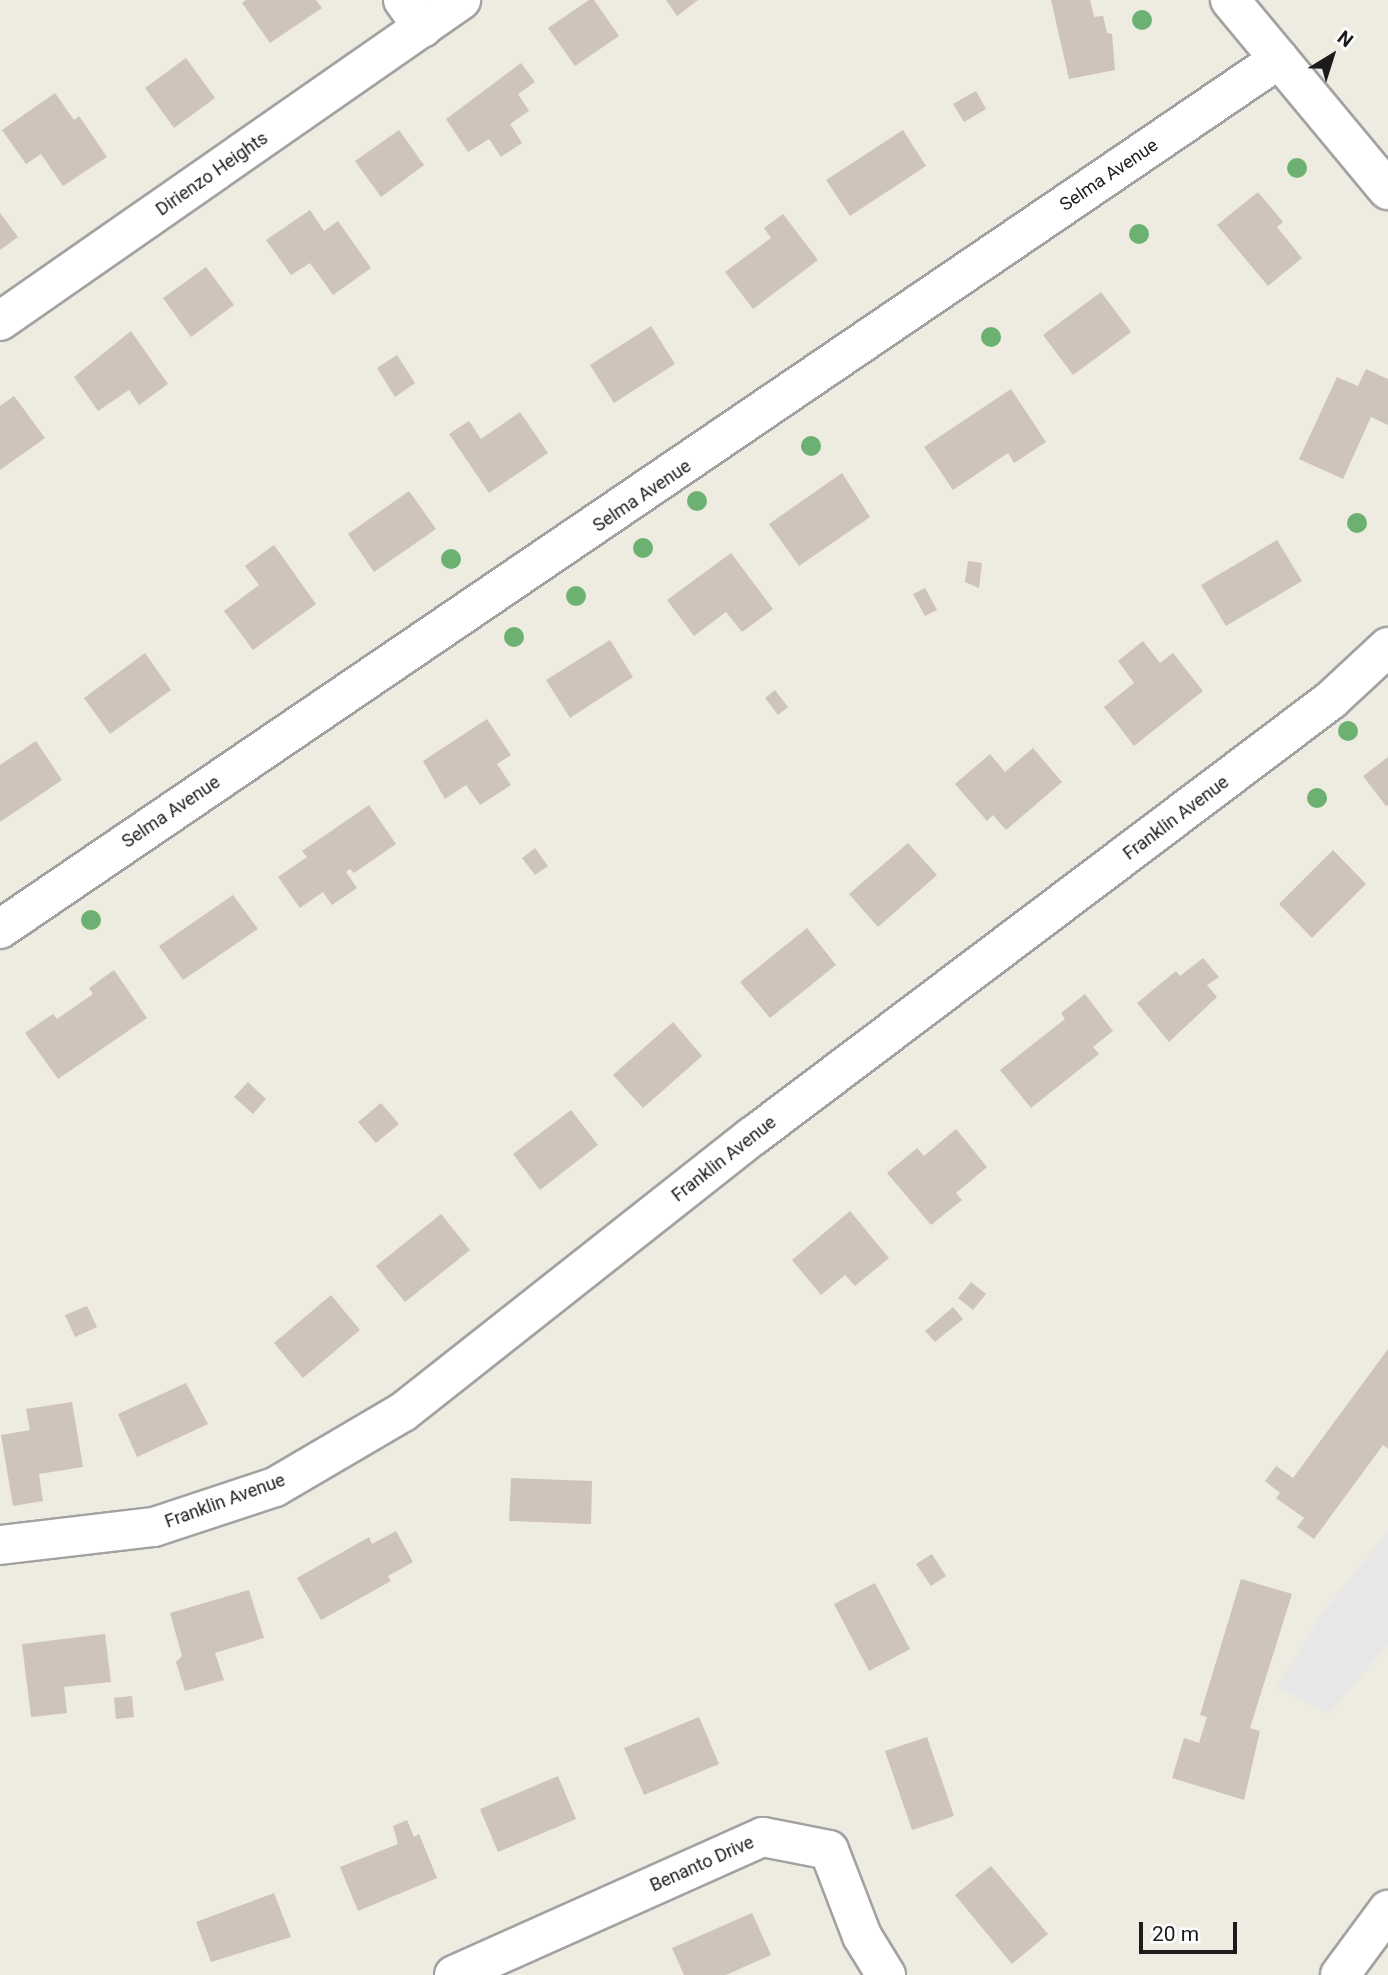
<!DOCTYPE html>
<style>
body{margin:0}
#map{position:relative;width:1388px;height:1975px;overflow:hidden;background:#eeebe0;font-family:Roboto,sans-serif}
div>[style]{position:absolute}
.parking>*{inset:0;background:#e7e7e7}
.building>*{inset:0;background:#cec4b9}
.roads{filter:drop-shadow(2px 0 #a2a2a2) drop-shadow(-2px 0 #a2a2a2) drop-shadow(0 2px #a2a2a2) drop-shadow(0 -2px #a2a2a2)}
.minor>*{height:38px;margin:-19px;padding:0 19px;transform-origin:19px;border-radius:19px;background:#fff}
.trees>*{width:20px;height:20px;margin:-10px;border-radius:50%;background:#6cb172}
span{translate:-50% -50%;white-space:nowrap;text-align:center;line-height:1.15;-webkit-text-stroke:6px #fff;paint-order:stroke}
.street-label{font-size:18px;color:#1b1b1b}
.north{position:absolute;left:1297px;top:21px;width:70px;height:70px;-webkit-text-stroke:5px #fff;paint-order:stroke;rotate:38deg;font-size:19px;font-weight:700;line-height:28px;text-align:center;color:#1b1b1b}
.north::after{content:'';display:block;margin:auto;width:24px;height:32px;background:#1b1b1b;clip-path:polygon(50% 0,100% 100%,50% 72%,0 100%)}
.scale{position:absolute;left:1139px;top:1922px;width:98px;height:32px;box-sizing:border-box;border:4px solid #1b1b1b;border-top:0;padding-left:9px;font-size:21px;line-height:24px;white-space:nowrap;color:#1b1b1b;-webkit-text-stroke:5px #fff;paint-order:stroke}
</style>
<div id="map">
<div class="parking">
<div style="clip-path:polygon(1388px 1531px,1388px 1644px,1328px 1714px,1277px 1687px,1323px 1612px)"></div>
</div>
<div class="building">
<div style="clip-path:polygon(246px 0,316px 0,322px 8px,270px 43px,242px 3px)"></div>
<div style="clip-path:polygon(589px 0,594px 0,619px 36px,575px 66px,548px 28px)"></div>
<div style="clip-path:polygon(666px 0,698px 0,677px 16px)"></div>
<div style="clip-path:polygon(1051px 0,1090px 0,1094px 17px,1103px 16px,1107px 33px,1112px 34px,1115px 70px,1069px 79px)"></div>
<div style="clip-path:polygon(186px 58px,215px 98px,174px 128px,145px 88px)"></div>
<div style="clip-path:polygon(521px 63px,535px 82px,518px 94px,529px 111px,510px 124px,522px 143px,501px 157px,489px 139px,468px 152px,446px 119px)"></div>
<div style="clip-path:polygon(976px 91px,986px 109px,964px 122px,953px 104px)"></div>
<div style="clip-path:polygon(55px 93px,74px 120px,79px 116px,107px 157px,63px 186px,41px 154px,26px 164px,2px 130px)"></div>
<div style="clip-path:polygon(399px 130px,424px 165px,381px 197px,355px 161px)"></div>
<div style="clip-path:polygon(903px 130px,926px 166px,850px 216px,826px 180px)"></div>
<div style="clip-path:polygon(1258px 192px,1283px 222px,1277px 227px,1302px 258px,1268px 286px,1217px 225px)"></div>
<div style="clip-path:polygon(310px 210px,324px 231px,338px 221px,371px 268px,333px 295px,310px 263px,291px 275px,266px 240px)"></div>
<div style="clip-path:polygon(0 213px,18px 237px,0 250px)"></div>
<div style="clip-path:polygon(783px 214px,818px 260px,753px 309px,725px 272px,771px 238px,764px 228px)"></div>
<div style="clip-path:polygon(206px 267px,234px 305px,191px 337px,163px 298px)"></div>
<div style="clip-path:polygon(1101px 292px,1131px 332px,1073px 375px,1043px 335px)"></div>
<div style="clip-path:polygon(651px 326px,675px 364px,614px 403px,590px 365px)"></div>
<div style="clip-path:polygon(131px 331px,168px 384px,139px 405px,129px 390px,98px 411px,74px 377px)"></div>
<div style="clip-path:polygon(397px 355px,415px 383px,395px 397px,377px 368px)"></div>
<div style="clip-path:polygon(1366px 369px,1388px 379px,1388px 425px,1371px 417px,1343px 479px,1299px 459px,1337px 377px,1358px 386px)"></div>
<div style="clip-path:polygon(1011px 389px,1046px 442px,1014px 463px,1008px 453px,953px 490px,924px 447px)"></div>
<div style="clip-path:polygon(14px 396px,45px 438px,0 470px,0 406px)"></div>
<div style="clip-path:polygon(520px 412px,548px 453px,489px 493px,449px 434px,469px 421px,481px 439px)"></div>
<div style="clip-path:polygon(842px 473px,870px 517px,799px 566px,769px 524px)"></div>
<div style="clip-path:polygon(409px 491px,436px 529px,374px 572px,348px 534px)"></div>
<div style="clip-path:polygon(1277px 540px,1302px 581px,1226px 626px,1201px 585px)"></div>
<div style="clip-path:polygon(274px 545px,316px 604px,253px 650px,224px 611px,259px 585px,245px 566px)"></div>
<div style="clip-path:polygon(731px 553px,773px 609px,742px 632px,726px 612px,694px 636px,667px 600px)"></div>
<div style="clip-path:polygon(968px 561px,982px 563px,979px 588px,965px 582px)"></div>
<div style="clip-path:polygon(925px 588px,937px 610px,925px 616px,913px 594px)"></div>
<div style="clip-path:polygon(610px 640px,633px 677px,570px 718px,546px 680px)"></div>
<div style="clip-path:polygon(1143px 641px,1160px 663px,1173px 653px,1203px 691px,1134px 746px,1104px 707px,1134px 683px,1118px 661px)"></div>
<div style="clip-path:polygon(145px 653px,171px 690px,110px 734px,84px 698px)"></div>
<div style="clip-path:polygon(775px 690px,788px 707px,778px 715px,765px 698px)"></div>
<div style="clip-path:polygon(487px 719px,511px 755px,497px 764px,511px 785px,480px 805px,466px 785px,445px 799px,423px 761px)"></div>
<div style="clip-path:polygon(36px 741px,62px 780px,0 822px,0 765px)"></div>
<div style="clip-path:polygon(1033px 748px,1062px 782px,1006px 830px,993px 815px,987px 821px,955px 784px,990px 754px,1005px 772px)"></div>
<div style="clip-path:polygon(1388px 757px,1388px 805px,1386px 806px,1363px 776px)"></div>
<div style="clip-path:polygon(369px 805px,396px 844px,354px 873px,350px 869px,346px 872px,357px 888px,332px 905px,323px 892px,300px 908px,278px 877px,307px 857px,302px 851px)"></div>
<div style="clip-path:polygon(908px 843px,937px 875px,878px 927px,849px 894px)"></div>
<div style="clip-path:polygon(535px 848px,548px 866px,535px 875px,522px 858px)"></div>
<div style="clip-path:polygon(1333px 850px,1366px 884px,1312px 938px,1279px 904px)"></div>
<div style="clip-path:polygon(233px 895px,258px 929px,183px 980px,159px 946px)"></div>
<div style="clip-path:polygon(807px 928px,836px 965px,770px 1018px,740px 982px)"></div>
<div style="clip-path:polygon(1203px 958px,1219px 977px,1207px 985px,1217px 997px,1169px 1042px,1137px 1003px,1176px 971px,1180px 976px)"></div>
<div style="clip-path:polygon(114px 970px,147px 1018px,58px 1079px,25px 1033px,53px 1014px,57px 1019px,93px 994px,89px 988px)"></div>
<div style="clip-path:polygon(1085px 994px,1113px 1031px,1093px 1047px,1099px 1054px,1031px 1108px,1000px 1070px,1065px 1019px,1061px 1013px)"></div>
<div style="clip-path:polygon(673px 1022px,702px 1056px,643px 1108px,613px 1075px)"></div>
<div style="clip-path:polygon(248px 1082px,266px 1099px,253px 1114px,234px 1097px)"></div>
<div style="clip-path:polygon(381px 1103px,399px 1124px,376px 1143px,358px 1122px)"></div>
<div style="clip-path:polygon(571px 1110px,598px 1145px,540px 1190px,513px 1154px)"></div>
<div style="clip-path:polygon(956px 1129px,987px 1167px,956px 1193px,962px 1200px,931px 1225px,887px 1173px,917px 1148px,924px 1156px)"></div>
<div style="clip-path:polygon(850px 1211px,889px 1258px,855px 1286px,845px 1275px,821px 1295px,792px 1260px)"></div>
<div style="clip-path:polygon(441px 1214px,470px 1250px,405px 1302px,376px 1266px)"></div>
<div style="clip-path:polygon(971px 1282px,986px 1294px,973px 1310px,958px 1298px)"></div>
<div style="clip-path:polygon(331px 1295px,360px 1330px,303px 1378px,274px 1343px)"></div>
<div style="clip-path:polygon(87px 1306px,97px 1327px,75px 1337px,65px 1315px)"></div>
<div style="clip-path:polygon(953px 1307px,963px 1319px,935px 1342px,925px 1331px)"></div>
<div style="clip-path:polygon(1388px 1349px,1388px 1449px,1383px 1445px,1314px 1539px,1297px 1527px,1304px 1518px,1276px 1498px,1280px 1493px,1265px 1481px,1276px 1466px,1293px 1478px)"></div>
<div style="clip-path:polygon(186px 1383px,208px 1424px,137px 1457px,118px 1414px)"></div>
<div style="clip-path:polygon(72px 1402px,83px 1467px,39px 1474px,43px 1501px,13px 1506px,1px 1435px,30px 1430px,26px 1409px)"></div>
<div style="clip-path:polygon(511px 1478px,592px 1481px,591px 1524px,509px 1521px)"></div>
<div style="clip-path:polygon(396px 1531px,413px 1562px,388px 1576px,391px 1581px,321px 1620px,297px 1578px,369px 1537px,372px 1544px)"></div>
<div style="clip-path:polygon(932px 1554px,946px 1576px,931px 1586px,916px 1564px)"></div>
<div style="clip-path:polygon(1241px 1579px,1292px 1594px,1250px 1728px,1260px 1731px,1244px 1800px,1172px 1778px,1184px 1738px,1199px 1743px,1207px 1717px,1200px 1715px)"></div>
<div style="clip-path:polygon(875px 1583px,910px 1649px,869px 1671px,834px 1604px)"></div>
<div style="clip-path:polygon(249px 1590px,264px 1638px,215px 1653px,224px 1680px,185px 1691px,176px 1662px,182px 1656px,170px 1613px)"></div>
<div style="clip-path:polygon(105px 1634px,111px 1682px,64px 1687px,67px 1713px,31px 1717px,22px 1644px)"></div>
<div style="clip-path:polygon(132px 1696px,134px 1717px,116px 1719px,114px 1698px)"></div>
<div style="clip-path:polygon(699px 1717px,719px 1764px,644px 1795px,624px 1748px)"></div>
<div style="clip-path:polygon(927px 1737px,954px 1816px,912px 1830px,885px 1751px)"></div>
<div style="clip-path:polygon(558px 1776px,576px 1819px,498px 1852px,480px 1809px)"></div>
<div style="clip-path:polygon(407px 1820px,414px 1837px,419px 1834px,437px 1878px,358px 1911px,340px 1867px,398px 1844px,393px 1826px)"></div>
<div style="clip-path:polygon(991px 1866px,1048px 1934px,1012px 1964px,955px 1895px)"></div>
<div style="clip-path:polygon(274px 1893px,291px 1937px,211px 1962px,196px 1922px)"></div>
<div style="clip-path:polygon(752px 1913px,771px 1955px,726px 1975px,684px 1975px,672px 1948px)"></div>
</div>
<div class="roads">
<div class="minor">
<div style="left:403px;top:0;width:34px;rotate:54deg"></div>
<div style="left:1230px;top:0;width:247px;rotate:50.3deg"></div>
<div style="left:0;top:321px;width:562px;rotate:-34.85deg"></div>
<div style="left:0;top:929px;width:1547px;rotate:-34.22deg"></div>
<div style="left:0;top:1545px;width:155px;rotate:-6.7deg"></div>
<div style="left:154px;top:1527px;width:127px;rotate:-18.3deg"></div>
<div style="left:275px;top:1487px;width:148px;rotate:-30.4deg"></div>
<div style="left:403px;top:1412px;width:446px;rotate:-38.3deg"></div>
<div style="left:753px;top:1136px;width:724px;rotate:-37.03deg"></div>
<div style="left:1331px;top:700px;width:78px;rotate:-42.9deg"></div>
<div style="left:454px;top:1975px;width:338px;rotate:-24.1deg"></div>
<div style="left:763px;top:1837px;width:67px;rotate:11.1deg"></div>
<div style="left:829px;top:1850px;width:92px;rotate:69deg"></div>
<div style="left:862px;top:1936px;width:46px;rotate:58.4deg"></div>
<div style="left:1340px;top:1975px;width:81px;rotate:-53.6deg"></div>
</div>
</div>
<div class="trees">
<div style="left:1142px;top:20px"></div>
<div style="left:1297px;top:168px"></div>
<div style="left:1139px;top:234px"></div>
<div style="left:991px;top:337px"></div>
<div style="left:811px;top:446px"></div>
<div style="left:697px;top:501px"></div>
<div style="left:1357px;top:523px"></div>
<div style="left:643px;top:548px"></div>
<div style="left:451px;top:559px"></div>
<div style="left:576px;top:596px"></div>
<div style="left:514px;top:637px"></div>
<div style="left:1348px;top:731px"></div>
<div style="left:1317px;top:798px"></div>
<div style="left:91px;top:920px"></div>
</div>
<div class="street-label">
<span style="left:212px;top:174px;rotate:-35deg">Dirienzo Heights</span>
<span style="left:1109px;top:175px;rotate:-34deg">Selma Avenue</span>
<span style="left:642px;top:496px;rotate:-34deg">Selma Avenue</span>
<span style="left:171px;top:812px;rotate:-34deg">Selma Avenue</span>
<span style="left:1176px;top:818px;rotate:-37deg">Franklin Avenue</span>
<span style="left:724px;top:1159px;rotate:-38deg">Franklin Avenue</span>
<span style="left:225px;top:1501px;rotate:-20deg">Franklin Avenue</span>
<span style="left:702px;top:1864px;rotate:-24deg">Benanto Drive</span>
</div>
<div class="north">N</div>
<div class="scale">20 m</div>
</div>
